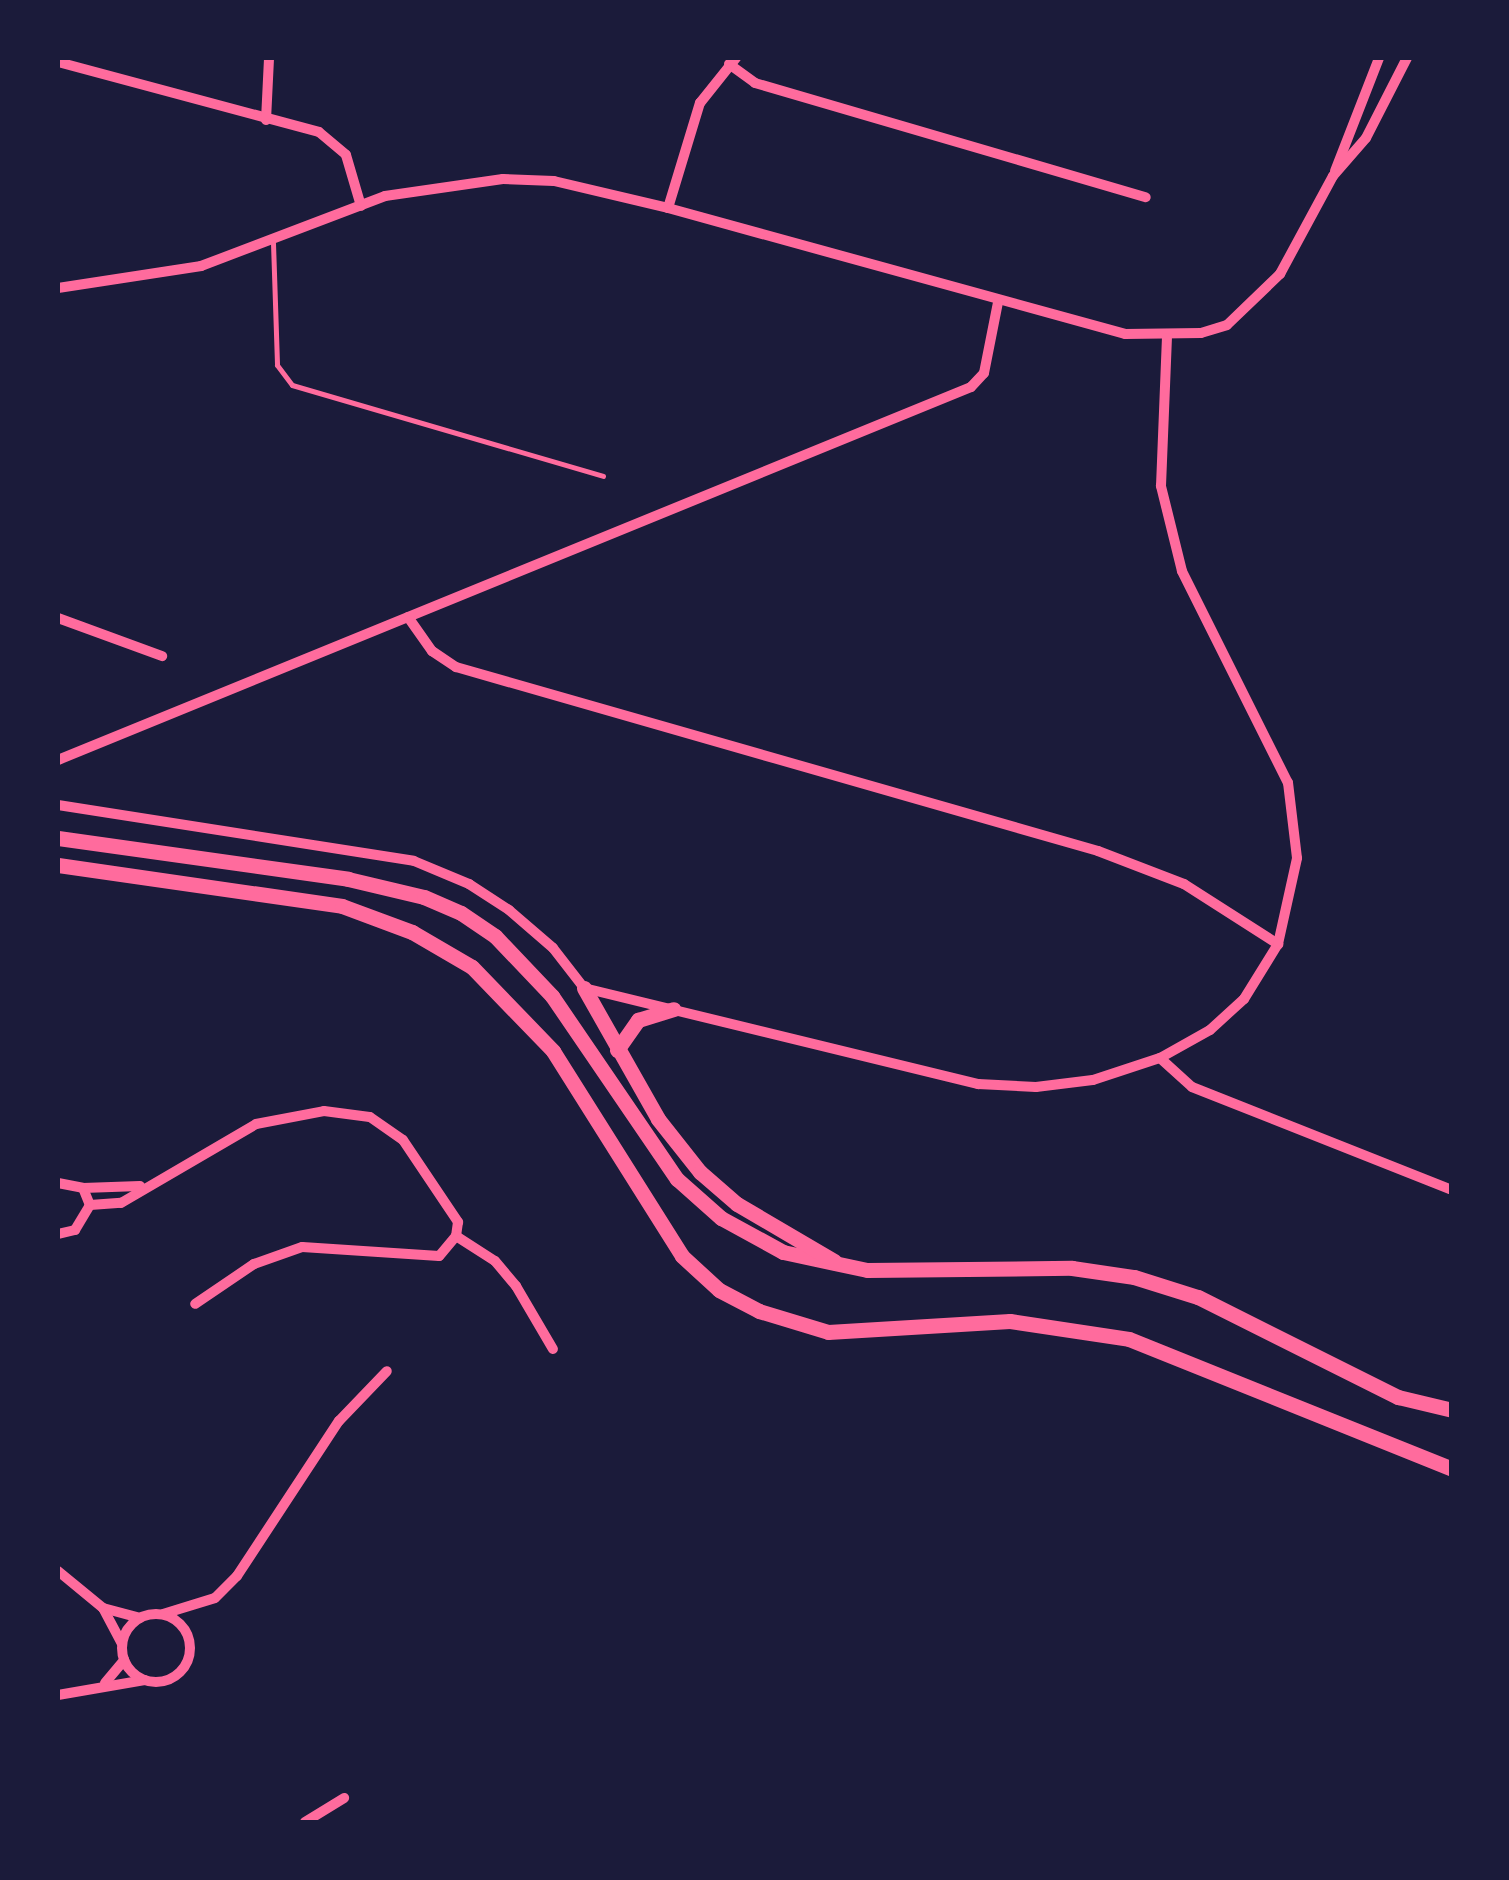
<!DOCTYPE html>
<style>
body{margin:0}
#map{position:relative;width:1509px;height:1880px;overflow:hidden;background:#1b1b3a;font-family:Poppins,sans-serif}
div>[style]{position:absolute}
.service>*{height:5px;margin:-2.5px;padding:0 2.5px;transform-origin:2.5px;border-radius:2.5px;background:#ff6b9d}
.minor>*{height:10px;margin:-5px;padding:0 5px;transform-origin:5px;border-radius:5px;background:#ff6b9d}
.minor>.ring{margin:-5px;padding:0;box-sizing:content-box;background:none;border:10px solid #ff6b9d;border-radius:50%}
.primary>*{height:15px;margin:-7.5px;padding:0 7.5px;transform-origin:7.5px;border-radius:7.5px;background:#ff6b9d}
span{translate:-50% -50%;white-space:nowrap;text-align:center;line-height:1.15;-webkit-text-stroke:10px #1b1b3a;paint-order:stroke}
.frame{position:absolute;inset:0;border:60px solid #1b1b3a;pointer-events:none}
</style>
<div id="map">
<div class="service">
<div style="left:273px;top:243px;width:122px;rotate:88.1deg"></div>
<div style="left:277px;top:365px;width:25px;rotate:53deg"></div>
<div style="left:292px;top:385px;width:324px;rotate:16.3deg"></div>
</div>
<div class="minor">
<div style="left:58px;top:62px;width:270px;rotate:15deg"></div>
<div style="left:319px;top:132px;width:35px;rotate:40deg"></div>
<div style="left:346px;top:155px;width:53px;rotate:73.6deg"></div>
<div style="left:729px;top:64px;width:32px;rotate:36deg"></div>
<div style="left:755px;top:83px;width:407px;rotate:16.3deg"></div>
<div style="left:266px;top:120px;width:62px;rotate:-87.2deg"></div>
<div style="left:1335px;top:171px;width:121px;rotate:-68.7deg"></div>
<div style="left:668px;top:208px;width:110px;rotate:-73.1deg"></div>
<div style="left:700px;top:103px;width:58px;rotate:-51.3deg"></div>
<div style="left:58px;top:288px;width:145px;rotate:-8.7deg"></div>
<div style="left:201px;top:266px;width:197px;rotate:-20.8deg"></div>
<div style="left:385px;top:196px;width:119px;rotate:-8.2deg"></div>
<div style="left:503px;top:179px;width:51px;rotate:2.2deg"></div>
<div style="left:554px;top:181px;width:117px;rotate:13.3deg"></div>
<div style="left:668px;top:208px;width:474px;rotate:15.4deg"></div>
<div style="left:1125px;top:334px;width:76px;rotate:-0.8deg"></div>
<div style="left:1201px;top:333px;width:27px;rotate:-17deg"></div>
<div style="left:1227px;top:325px;width:74px;rotate:-43.9deg"></div>
<div style="left:1280px;top:274px;width:111px;rotate:-61.6deg"></div>
<div style="left:1333px;top:176px;width:50px;rotate:-49deg"></div>
<div style="left:1366px;top:138px;width:90px;rotate:-62.9deg"></div>
<div style="left:408px;top:617px;width:42px;rotate:54.8deg"></div>
<div style="left:432px;top:651px;width:29px;rotate:34deg"></div>
<div style="left:456px;top:667px;width:668px;rotate:15.99deg"></div>
<div style="left:1098px;top:851px;width:92px;rotate:21deg"></div>
<div style="left:1184px;top:884px;width:112px;rotate:32.6deg"></div>
<div style="left:58px;top:618px;width:111px;rotate:20.1deg"></div>
<div style="left:58px;top:760px;width:986px;rotate:-22.22deg"></div>
<div style="left:971px;top:387px;width:19px;rotate:-47deg"></div>
<div style="left:984px;top:373px;width:72px;rotate:-78.8deg"></div>
<div style="left:58px;top:805px;width:360px;rotate:8.9deg"></div>
<div style="left:414px;top:861px;width:60px;rotate:22.7deg"></div>
<div style="left:469px;top:884px;width:48px;rotate:33deg"></div>
<div style="left:509px;top:910px;width:58px;rotate:40.8deg"></div>
<div style="left:553px;top:948px;width:51px;rotate:52.2deg"></div>
<div style="left:584px;top:988px;width:406px;rotate:13.7deg"></div>
<div style="left:978px;top:1084px;width:58px;rotate:3deg"></div>
<div style="left:1036px;top:1087px;width:57px;rotate:-7deg"></div>
<div style="left:1093px;top:1080px;width:71px;rotate:-18.2deg"></div>
<div style="left:1160px;top:1058px;width:57px;rotate:-29.2deg"></div>
<div style="left:1210px;top:1030px;width:46px;rotate:-42.4deg"></div>
<div style="left:1244px;top:999px;width:65px;rotate:-58.3deg"></div>
<div style="left:1278px;top:944px;width:88px;rotate:-77.5deg"></div>
<div style="left:1297px;top:858px;width:76px;rotate:-96.8deg"></div>
<div style="left:1288px;top:783px;width:237px;rotate:-116.6deg"></div>
<div style="left:1182px;top:571px;width:88px;rotate:-103.9deg"></div>
<div style="left:1161px;top:486px;width:148px;rotate:-87.7deg"></div>
<div style="left:1160px;top:1058px;width:43px;rotate:42.2deg"></div>
<div style="left:1192px;top:1087px;width:280px;rotate:21.6deg"></div>
<div style="left:58px;top:1183px;width:25px;rotate:11deg"></div>
<div style="left:83px;top:1188px;width:18px;rotate:68deg"></div>
<div style="left:90px;top:1205px;width:29px;rotate:121deg"></div>
<div style="left:75px;top:1230px;width:17px;rotate:167deg"></div>
<div style="left:83px;top:1188px;width:57px;rotate:-2deg"></div>
<div style="left:90px;top:1205px;width:31px;rotate:-4deg"></div>
<div style="left:121px;top:1203px;width:156px;rotate:-30.3deg"></div>
<div style="left:256px;top:1124px;width:69px;rotate:-10.8deg"></div>
<div style="left:324px;top:1111px;width:46px;rotate:7.4deg"></div>
<div style="left:370px;top:1117px;width:40px;rotate:34.9deg"></div>
<div style="left:403px;top:1140px;width:99px;rotate:56.1deg"></div>
<div style="left:458px;top:1222px;width:14px;rotate:98deg"></div>
<div style="left:456px;top:1236px;width:26px;rotate:130deg"></div>
<div style="left:439px;top:1256px;width:137px;rotate:-176.2deg"></div>
<div style="left:302px;top:1247px;width:51px;rotate:160.5deg"></div>
<div style="left:254px;top:1264px;width:71px;rotate:145.9deg"></div>
<div style="left:456px;top:1236px;width:46px;rotate:32.7deg"></div>
<div style="left:495px;top:1261px;width:33px;rotate:50deg"></div>
<div style="left:516px;top:1286px;width:73px;rotate:59.6deg"></div>
<div style="left:58px;top:1571px;width:58px;rotate:39.4deg"></div>
<div style="left:103px;top:1608px;width:38px;rotate:15deg"></div>
<div style="left:103px;top:1608px;width:40px;rotate:62deg"></div>
<div style="left:163px;top:1614px;width:54px;rotate:-17.1deg"></div>
<div style="left:215px;top:1598px;width:31px;rotate:-45deg"></div>
<div style="left:237px;top:1576px;width:186px;rotate:-56.7deg"></div>
<div style="left:339px;top:1421px;width:69px;rotate:-46.2deg"></div>
<div class="ring" style="left:122px;top:1614px;width:58px;height:58px"></div>
<div style="left:105px;top:1683px;width:30px;rotate:-50deg"></div>
<div style="left:58px;top:1695px;width:88px;rotate:-9.8deg"></div>
<div style="left:305px;top:1822px;width:46px;rotate:-31.6deg"></div>
</div>
<div class="primary">
<div style="left:58px;top:838px;width:293px;rotate:8deg"></div>
<div style="left:348px;top:879px;width:78px;rotate:13.3deg"></div>
<div style="left:424px;top:897px;width:40px;rotate:23.4deg"></div>
<div style="left:461px;top:913px;width:41px;rotate:34.1deg"></div>
<div style="left:495px;top:936px;width:83px;rotate:46.5deg"></div>
<div style="left:552px;top:996px;width:222px;rotate:55.7deg"></div>
<div style="left:677px;top:1179px;width:59px;rotate:41.6deg"></div>
<div style="left:721px;top:1218px;width:71px;rotate:28.7deg"></div>
<div style="left:783px;top:1252px;width:86px;rotate:12.1deg"></div>
<div style="left:867px;top:1270px;width:205px;rotate:-0.6deg"></div>
<div style="left:1072px;top:1268px;width:63px;rotate:8.3deg"></div>
<div style="left:1134px;top:1277px;width:67px;rotate:17.4deg"></div>
<div style="left:1198px;top:1297px;width:224px;rotate:26.6deg"></div>
<div style="left:1398px;top:1397px;width:56px;rotate:13.5deg"></div>
<div style="left:58px;top:865px;width:287px;rotate:8.2deg"></div>
<div style="left:342px;top:906px;width:75px;rotate:20.4deg"></div>
<div style="left:412px;top:932px;width:69px;rotate:30.3deg"></div>
<div style="left:472px;top:967px;width:117px;rotate:46deg"></div>
<div style="left:553px;top:1051px;width:242px;rotate:57.8deg"></div>
<div style="left:682px;top:1256px;width:50px;rotate:42.6deg"></div>
<div style="left:719px;top:1290px;width:45px;rotate:27.7deg"></div>
<div style="left:759px;top:1311px;width:72px;rotate:16.9deg"></div>
<div style="left:828px;top:1332px;width:182px;rotate:-3.5deg"></div>
<div style="left:1010px;top:1321px;width:120px;rotate:8.6deg"></div>
<div style="left:1129px;top:1339px;width:348px;rotate:21.9deg"></div>
<div style="left:584px;top:988px;width:150px;rotate:60.5deg"></div>
<div style="left:658px;top:1119px;width:68px;rotate:51.6deg"></div>
<div style="left:700px;top:1172px;width:49px;rotate:40.9deg"></div>
<div style="left:737px;top:1204px;width:113px;rotate:30.4deg"></div>
<div style="left:617px;top:1050px;width:37px;rotate:-55deg"></div>
<div style="left:638px;top:1020px;width:37px;rotate:-17deg"></div>
</div>
<div class="frame"></div>
</div>
